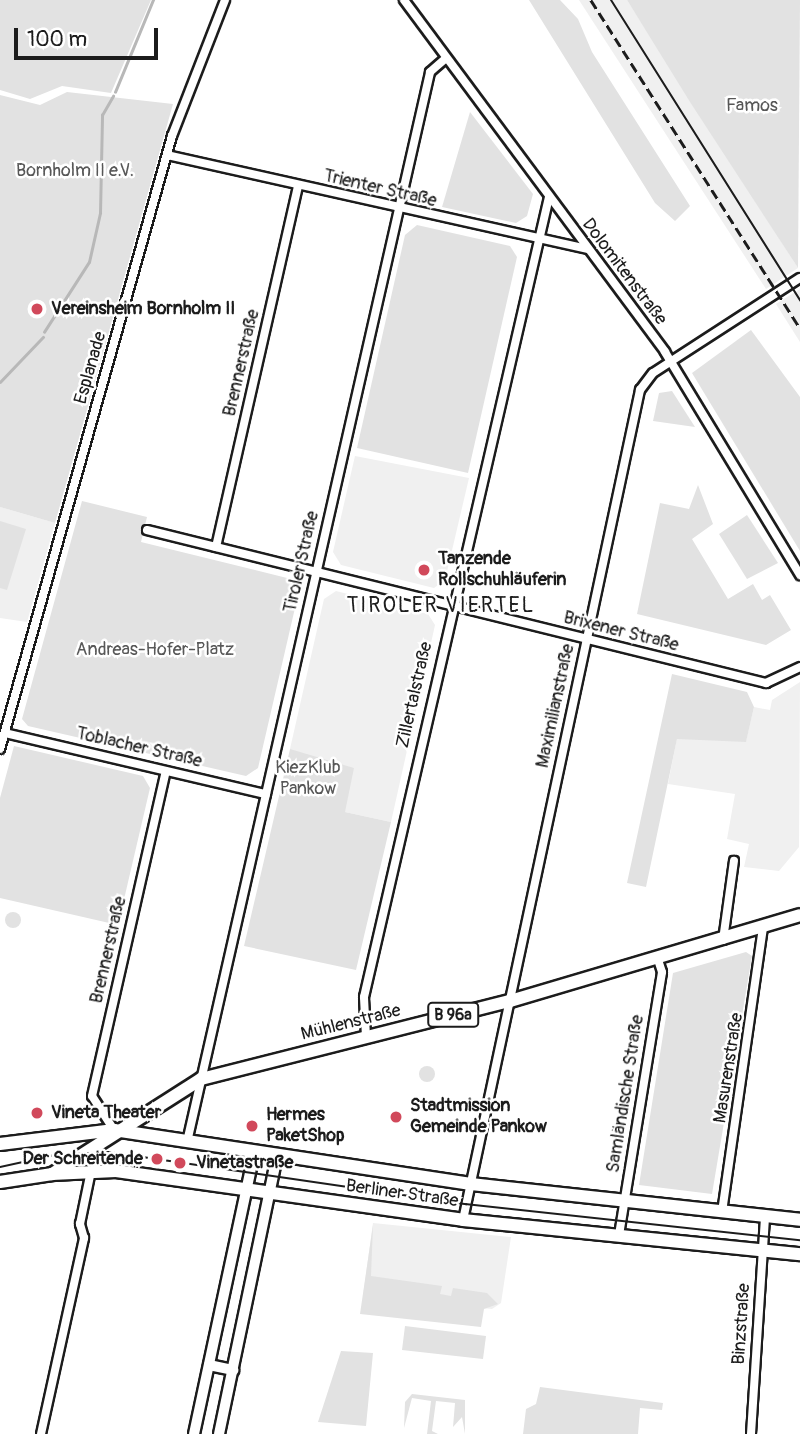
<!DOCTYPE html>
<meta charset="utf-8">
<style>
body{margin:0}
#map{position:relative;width:800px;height:1434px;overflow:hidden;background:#fff;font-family:Pangolin,sans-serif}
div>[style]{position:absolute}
.built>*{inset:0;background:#f0f0f0}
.green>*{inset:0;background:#e2e2e2}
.round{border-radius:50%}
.stream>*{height:2.5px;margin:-1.25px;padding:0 1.25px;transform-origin:1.25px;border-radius:1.25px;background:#b8b8b8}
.roads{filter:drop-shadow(2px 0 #1c1c1c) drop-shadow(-2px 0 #1c1c1c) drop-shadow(0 2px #1c1c1c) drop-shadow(0 -2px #1c1c1c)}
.minor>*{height:8px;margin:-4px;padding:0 4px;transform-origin:4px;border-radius:4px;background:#fff}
.tertiary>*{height:10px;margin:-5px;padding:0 5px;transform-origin:5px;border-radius:5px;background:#fff}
.secondary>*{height:12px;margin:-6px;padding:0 6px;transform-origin:6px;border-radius:6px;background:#fff}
.primary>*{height:12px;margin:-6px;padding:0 6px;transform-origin:6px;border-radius:6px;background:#fff}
.tram>*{height:2px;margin:-1px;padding:0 1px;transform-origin:1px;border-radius:1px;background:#1c1c1c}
.rail>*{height:2.5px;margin-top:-1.25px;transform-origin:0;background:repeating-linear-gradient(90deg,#1c1c1c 0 10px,transparent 0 15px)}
.dots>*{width:19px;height:19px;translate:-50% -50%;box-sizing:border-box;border:4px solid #fff;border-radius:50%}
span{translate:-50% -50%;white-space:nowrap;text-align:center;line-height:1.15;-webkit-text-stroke:5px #fff;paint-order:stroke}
.shield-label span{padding:2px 5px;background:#fff;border:2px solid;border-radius:5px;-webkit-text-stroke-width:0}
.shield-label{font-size:16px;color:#1c1c1c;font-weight:700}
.park-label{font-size:18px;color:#575757}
.street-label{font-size:18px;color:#1c1c1c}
.poi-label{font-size:18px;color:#1c1c1c;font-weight:700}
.left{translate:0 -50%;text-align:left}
.right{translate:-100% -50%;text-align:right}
.quarter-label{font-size:21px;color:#1c1c1c;letter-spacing:2px}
.scale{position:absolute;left:14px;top:28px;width:144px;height:32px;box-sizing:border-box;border:4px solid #1c1c1c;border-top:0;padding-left:9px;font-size:21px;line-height:24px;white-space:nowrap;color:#1c1c1c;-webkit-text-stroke:5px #fff;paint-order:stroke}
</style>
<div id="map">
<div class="built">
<div style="clip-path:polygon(579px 0,627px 0,798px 268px,766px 289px)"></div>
<div style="clip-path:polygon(800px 289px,800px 342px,776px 304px)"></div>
<div style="clip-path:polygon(355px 456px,469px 478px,445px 580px,434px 588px,341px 565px,333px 552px)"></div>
<div style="clip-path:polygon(0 507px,55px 523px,27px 622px,0 618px)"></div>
<div style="clip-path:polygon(336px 591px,428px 614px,435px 625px,391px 822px,345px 812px,290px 749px,324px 599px)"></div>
<div style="clip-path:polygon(800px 682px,799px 847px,779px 871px,744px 867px,749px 844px,727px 839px,735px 794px,668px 784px,677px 738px,746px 741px,754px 707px,770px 710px,772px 700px)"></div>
<div style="clip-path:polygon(373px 1223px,511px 1237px,501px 1303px,492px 1309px,363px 1296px)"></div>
</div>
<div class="green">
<div style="clip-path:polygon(0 0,151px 0,111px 93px,62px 86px,30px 99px,0 90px)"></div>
<div style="clip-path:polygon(529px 0,560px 0,578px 19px,592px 52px,690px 206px,675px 221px,655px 203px)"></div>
<div style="clip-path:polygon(627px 0,800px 0,798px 268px,690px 102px)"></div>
<div style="clip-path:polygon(67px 92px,173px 104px,55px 523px,0 507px,0 95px,40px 105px)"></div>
<div style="clip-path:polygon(470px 112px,533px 194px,527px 216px,516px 223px,442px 207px)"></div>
<div style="clip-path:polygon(417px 225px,510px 246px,517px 257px,468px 473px,357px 448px,405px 235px)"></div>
<div style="clip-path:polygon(751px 330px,800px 397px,800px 551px,692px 373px)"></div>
<div style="clip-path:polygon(672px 391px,695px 427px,653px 421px,659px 393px)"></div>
<div style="clip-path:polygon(698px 485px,713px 524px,692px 539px,728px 599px,753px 584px,762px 600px,770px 595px,791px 630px,766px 645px,637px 614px,660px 503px,689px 509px)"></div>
<div style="clip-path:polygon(82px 501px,147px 517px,141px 542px,291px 579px,298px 595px,258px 768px,246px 776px,28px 726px,22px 719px)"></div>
<div style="clip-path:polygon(747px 515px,778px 563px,747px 579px,719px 534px)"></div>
<div style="clip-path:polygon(0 521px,26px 529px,7px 590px,0 588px)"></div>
<div style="clip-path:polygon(672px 674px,747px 692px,754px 707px,746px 742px,677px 739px,646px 887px,627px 883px)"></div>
<div style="clip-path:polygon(14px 746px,143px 776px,150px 788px,118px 925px,0 898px,0 798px)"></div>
<div style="clip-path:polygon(290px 749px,354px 768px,345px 812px,391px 822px,356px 970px,244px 946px)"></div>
<div class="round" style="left:5px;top:912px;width:16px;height:16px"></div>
<div style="clip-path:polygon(746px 952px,752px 956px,712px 1194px,639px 1185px,673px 973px)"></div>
<div class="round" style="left:419px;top:1066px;width:16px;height:16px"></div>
<div style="clip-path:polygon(373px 1225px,371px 1276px,442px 1286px,440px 1294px,451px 1296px,453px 1288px,487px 1293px,498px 1304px,484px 1309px,481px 1327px,360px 1314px)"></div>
<div style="clip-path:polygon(405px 1326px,486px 1336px,483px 1359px,402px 1350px)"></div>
<div style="clip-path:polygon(341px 1351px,373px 1353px,366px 1426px,318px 1422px)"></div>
<div style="clip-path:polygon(540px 1387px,663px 1403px,662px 1410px,640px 1408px,638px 1434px,523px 1434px,526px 1409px,536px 1404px)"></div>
<div style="clip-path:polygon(412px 1394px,465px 1400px,465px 1434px,462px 1417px,453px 1427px,455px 1403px,436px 1401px,432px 1431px,438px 1434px,427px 1434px,431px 1401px,412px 1398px,404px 1428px,405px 1402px)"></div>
</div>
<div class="stream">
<div style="left:115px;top:92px;width:100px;rotate:-67.6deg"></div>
<div style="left:44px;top:332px;width:83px;rotate:-57.3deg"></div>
<div style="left:89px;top:262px;width:50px;rotate:-77.3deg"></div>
<div style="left:100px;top:213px;width:98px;rotate:-88.8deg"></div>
<div style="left:102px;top:115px;width:22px;rotate:-60deg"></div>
<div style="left:0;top:382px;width:62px;rotate:-46.3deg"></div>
</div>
<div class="roads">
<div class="minor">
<div style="left:404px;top:0;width:438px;rotate:53.4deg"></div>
<div style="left:665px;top:352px;width:261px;rotate:58.8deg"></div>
<div style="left:167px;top:155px;width:431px;rotate:12.6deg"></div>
<div style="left:147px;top:530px;width:638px;rotate:13.88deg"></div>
<div style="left:766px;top:683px;width:38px;rotate:-25deg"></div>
<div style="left:216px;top:547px;width:369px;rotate:-77.2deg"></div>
<div style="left:5px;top:733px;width:268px;rotate:13.2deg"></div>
<div style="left:0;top:749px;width:637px;rotate:-74.33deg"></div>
<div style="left:172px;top:136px;width:146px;rotate:-68.7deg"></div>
<div style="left:723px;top:940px;width:80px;rotate:-82.1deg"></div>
<div style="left:366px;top:1037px;width:40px;rotate:-92.9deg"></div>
<div style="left:364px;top:997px;width:821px;rotate:-76.98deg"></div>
<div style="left:114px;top:1130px;width:40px;rotate:-122.9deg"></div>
<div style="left:92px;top:1096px;width:333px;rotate:-77.2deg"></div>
<div style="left:187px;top:1142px;width:1097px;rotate:-77.2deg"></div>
<div style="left:430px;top:72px;width:21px;rotate:-41deg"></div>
<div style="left:722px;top:1212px;width:286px;rotate:-81.8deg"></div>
<div style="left:463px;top:1220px;width:849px;rotate:-77.96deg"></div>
<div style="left:640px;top:390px;width:21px;rotate:-53deg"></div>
<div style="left:653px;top:373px;width:175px;rotate:-32.9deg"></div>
<div style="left:619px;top:1235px;width:266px;rotate:-80.7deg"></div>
<div style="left:662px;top:972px;width:13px;rotate:-108deg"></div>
<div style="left:41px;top:1434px;width:201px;rotate:-77.6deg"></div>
<div style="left:84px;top:1238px;width:15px;rotate:-106deg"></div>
<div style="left:80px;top:1224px;width:54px;rotate:-78.3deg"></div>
<div style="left:751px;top:1434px;width:218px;rotate:-86.3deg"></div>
</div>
<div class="tertiary">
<div style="left:209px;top:1365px;width:25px;rotate:12deg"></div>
<div style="left:194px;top:1434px;width:287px;rotate:-77.9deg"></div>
<div style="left:219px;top:1434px;width:283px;rotate:-78.2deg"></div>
</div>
<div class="secondary">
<div style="left:114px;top:1130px;width:361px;rotate:8.6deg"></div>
<div style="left:471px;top:1184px;width:331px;rotate:6.2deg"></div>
<div style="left:52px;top:1174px;width:64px;rotate:-2.7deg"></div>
<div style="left:116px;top:1171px;width:350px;rotate:8deg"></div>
<div style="left:463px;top:1220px;width:339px;rotate:5.8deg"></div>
</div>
<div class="primary">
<div style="left:0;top:1144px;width:115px;rotate:-7deg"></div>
<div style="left:0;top:1182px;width:53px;rotate:-8.7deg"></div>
<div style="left:52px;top:1174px;width:177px;rotate:-32.5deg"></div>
<div style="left:201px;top:1079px;width:319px;rotate:-14.2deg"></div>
<div style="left:510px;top:1001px;width:302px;rotate:-16.5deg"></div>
</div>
</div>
<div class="tram">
<div style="left:611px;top:0;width:355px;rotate:57.8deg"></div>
<div style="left:0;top:1167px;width:56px;rotate:-12.3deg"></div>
<div style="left:55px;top:1155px;width:53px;rotate:-3.2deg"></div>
<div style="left:108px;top:1152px;width:362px;rotate:8.3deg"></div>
<div style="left:466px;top:1204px;width:336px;rotate:6.2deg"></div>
</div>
<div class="rail">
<div style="left:591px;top:0;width:389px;rotate:57.5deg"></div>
</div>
<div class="dots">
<div style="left:37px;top:309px;background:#d1495b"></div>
<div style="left:424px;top:570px;background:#d1495b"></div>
<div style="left:37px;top:1113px;background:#d1495b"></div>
<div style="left:396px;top:1117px;background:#d1495b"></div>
<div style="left:252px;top:1126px;background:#d1495b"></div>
<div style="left:157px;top:1159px;background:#d1495b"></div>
<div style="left:180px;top:1163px;background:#d1495b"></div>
</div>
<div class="shield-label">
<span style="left:453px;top:1015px">B 96a</span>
</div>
<div class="park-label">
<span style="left:752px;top:106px">Famos</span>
<span style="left:75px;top:171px">Bornholm II e.V.</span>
<span style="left:155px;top:650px">Andreas-Hofer-Platz</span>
<span style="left:308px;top:779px">KiezKlub<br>Pankow</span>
</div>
<div class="street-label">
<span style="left:380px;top:189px;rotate:13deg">Trienter Straße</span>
<span style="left:624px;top:272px;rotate:53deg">Dolomitenstraße</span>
<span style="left:242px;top:363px;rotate:-77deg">Brennerstraße</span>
<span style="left:91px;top:368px;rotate:-74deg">Esplanade</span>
<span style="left:302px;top:562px;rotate:-77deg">Tiroler Straße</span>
<span style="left:621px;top:632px;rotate:14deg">Brixener Straße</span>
<span style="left:415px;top:695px;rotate:-77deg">Zillertalstraße</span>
<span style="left:556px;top:706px;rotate:-78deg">Maximilianstraße</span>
<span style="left:139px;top:748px;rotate:13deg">Toblacher Straße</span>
<span style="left:109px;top:950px;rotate:-77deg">Brennerstraße</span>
<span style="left:351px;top:1023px;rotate:-14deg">Mühlenstraße</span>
<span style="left:729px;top:1068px;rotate:-81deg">Masurenstraße</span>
<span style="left:626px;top:1094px;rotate:-81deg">Samländische Straße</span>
<span style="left:402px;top:1194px;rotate:8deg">Berliner Straße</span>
<span style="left:742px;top:1324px;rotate:-86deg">Binzstraße</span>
</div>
<div class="poi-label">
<span class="left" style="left:51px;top:309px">Vereinsheim Bornholm II</span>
<span class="left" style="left:438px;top:570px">Tanzende<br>Rollschuhläuferin</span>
<span class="left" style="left:410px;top:1117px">Stadtmission<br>Gemeinde Pankow</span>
<span class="left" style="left:51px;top:1113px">Vineta Theater</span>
<span class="left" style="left:266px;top:1126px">Hermes<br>PaketShop</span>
<span class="right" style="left:143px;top:1159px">Der Schreitende</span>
<span class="left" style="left:196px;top:1163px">Vinetastraße</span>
</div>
<div class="quarter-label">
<span style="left:441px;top:606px">TIROLER VIERTEL</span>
</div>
<div class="scale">100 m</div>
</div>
